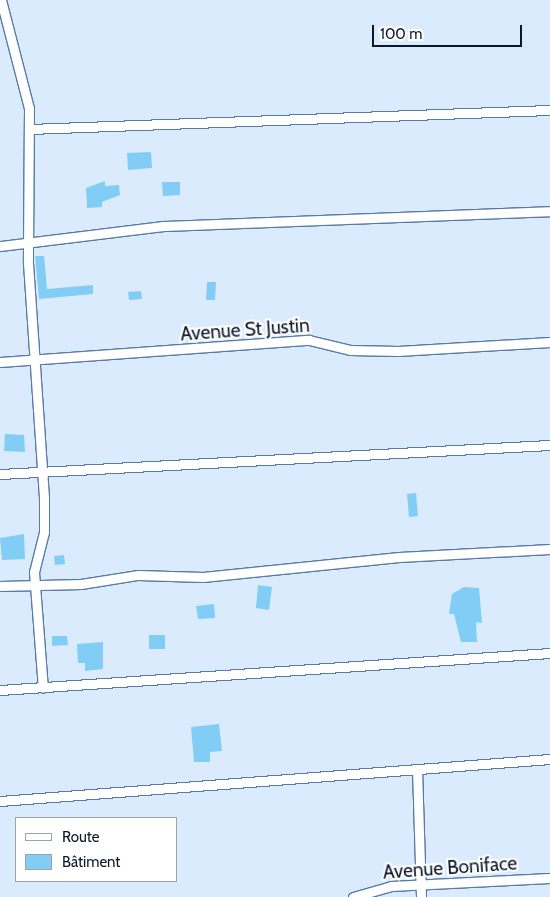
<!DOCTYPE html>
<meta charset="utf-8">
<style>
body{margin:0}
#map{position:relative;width:550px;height:897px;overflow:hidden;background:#dbebfe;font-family:Cabin,sans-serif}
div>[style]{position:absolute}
.building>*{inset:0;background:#82cdf6}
.roads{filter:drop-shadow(1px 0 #587ba5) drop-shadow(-1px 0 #587ba5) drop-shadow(0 1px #587ba5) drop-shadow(0 -1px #587ba5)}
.street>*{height:9px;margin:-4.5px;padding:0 4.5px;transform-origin:4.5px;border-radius:4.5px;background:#fff}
span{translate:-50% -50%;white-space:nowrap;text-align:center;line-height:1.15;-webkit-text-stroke:4px #fff;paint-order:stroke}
.street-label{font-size:19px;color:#0b1829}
.legend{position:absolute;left:15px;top:817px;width:162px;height:65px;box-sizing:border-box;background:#fff;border:1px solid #9da3a9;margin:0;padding:6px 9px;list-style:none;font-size:15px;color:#0b1829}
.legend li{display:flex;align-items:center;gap:10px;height:25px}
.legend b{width:25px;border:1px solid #9da3a9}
.scale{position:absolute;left:372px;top:25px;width:150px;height:22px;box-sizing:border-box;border:2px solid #0b1829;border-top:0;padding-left:6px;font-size:15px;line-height:18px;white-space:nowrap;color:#0b1829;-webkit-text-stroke:4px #fff;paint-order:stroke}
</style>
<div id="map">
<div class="building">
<div style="clip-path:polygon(151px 152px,152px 168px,128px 170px,127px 153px)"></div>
<div style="clip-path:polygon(105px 181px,105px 186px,119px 185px,120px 195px,102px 202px,102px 207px,87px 208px,86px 188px)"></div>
<div style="clip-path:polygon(162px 182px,180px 182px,180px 195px,163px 196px)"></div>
<div style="clip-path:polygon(35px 256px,44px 256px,47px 289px,93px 285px,93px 294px,39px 299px)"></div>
<div style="clip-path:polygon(207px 282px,216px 282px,215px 300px,206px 300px)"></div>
<div style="clip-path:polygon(141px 291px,142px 299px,129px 300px,128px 292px)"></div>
<div style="clip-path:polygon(5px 434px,24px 435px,25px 452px,4px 451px)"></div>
<div style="clip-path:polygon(416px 493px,418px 516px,409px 517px,407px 494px)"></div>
<div style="clip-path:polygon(24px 534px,25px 559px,2px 560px,0 538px)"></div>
<div style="clip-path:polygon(64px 555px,65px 564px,55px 565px,54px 556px)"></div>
<div style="clip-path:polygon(258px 585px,272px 587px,269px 610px,256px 608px)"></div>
<div style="clip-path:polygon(464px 587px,479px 588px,482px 623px,476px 622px,477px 642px,461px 642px,454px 614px,449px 614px,452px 594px)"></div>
<div style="clip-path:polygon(214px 604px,215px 618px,198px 619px,196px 606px)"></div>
<div style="clip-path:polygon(149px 635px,165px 635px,165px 649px,149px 649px)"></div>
<div style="clip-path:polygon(52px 636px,67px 636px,68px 645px,52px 646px)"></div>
<div style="clip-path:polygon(103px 642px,103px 669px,85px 671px,85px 663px,78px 663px,77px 644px)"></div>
<div style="clip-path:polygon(219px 724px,222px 751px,210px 752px,210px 762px,194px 762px,191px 727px)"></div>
</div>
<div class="roads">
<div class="street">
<div style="left:1px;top:0;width:112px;rotate:75.5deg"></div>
<div style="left:29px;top:108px;width:155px;rotate:90.4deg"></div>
<div style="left:28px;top:263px;width:236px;rotate:86.1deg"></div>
<div style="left:44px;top:498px;width:34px;rotate:90deg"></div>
<div style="left:44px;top:532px;width:41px;rotate:104deg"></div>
<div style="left:34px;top:572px;width:116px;rotate:85.6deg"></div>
<div style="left:29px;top:129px;width:521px;rotate:-2.09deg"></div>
<div style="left:0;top:246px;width:164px;rotate:-7deg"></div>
<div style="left:163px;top:226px;width:387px;rotate:-2.2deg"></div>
<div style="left:0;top:362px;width:310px;rotate:-4.1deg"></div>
<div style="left:309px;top:340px;width:42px;rotate:13.7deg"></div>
<div style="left:350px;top:350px;width:48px;rotate:1.2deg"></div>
<div style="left:398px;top:351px;width:152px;rotate:-3.4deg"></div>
<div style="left:0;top:474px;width:551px;rotate:-3.02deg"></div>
<div style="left:0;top:586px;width:81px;rotate:-1.4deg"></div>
<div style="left:81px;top:584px;width:58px;rotate:-9deg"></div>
<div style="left:138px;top:575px;width:65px;rotate:1.8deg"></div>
<div style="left:203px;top:577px;width:197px;rotate:-5.8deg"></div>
<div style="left:399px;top:557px;width:151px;rotate:-3deg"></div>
<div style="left:0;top:690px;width:551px;rotate:-3.85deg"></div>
<div style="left:417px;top:769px;width:128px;rotate:88.2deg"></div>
<div style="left:0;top:801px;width:552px;rotate:-4.37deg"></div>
<div style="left:353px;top:897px;width:40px;rotate:-16deg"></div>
<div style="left:391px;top:886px;width:159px;rotate:-2.9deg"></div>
</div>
</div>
<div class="street-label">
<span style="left:245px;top:330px;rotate:-4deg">Avenue St Justin</span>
<span style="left:450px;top:868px;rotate:-4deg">Avenue Boniface</span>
</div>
<ul class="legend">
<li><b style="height:6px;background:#fff"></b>Route</li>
<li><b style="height:14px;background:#82cdf6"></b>Bâtiment</li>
</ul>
<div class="scale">100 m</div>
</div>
